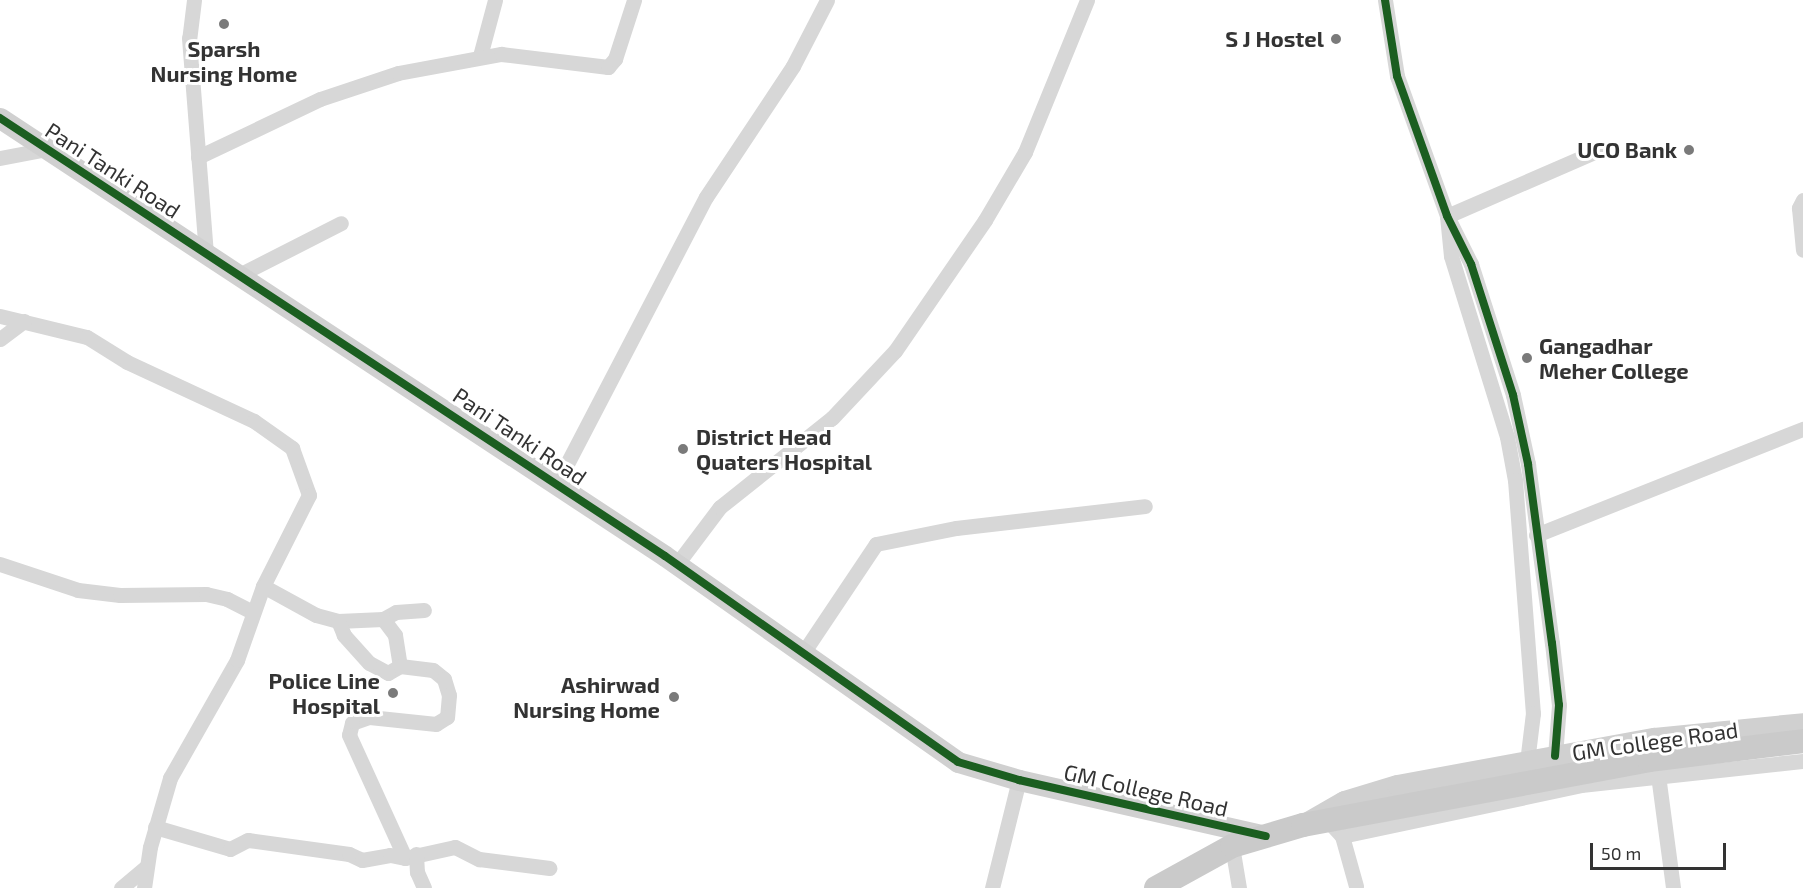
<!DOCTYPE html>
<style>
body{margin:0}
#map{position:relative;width:1803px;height:888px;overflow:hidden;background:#fff;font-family:"Exo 2",sans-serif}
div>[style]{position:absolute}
.street>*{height:15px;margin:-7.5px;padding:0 7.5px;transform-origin:7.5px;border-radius:7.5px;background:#d7d7d7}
.secondary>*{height:21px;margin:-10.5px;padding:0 10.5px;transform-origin:10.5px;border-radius:10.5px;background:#d0d0d0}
.primary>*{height:24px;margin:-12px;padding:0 12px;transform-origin:12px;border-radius:12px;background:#cacaca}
.cycleway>*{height:8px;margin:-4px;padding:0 4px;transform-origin:4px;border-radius:4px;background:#1b5e20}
.dots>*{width:16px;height:16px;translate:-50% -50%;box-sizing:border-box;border:3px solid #fff;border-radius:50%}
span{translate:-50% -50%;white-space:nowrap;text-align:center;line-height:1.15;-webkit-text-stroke:6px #fff;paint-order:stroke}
.poi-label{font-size:22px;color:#333;font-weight:700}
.right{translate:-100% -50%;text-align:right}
.left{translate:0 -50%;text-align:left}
.street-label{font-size:22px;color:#333}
.scale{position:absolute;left:1590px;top:843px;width:136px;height:27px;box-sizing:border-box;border:3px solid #333;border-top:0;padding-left:8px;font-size:18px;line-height:21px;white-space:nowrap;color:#333;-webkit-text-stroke:4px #fff;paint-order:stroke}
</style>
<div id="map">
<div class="street">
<div style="left:194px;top:0;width:38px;rotate:97deg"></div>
<div style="left:189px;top:38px;width:215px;rotate:85.5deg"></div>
<div style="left:1385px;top:0;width:77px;rotate:81deg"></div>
<div style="left:1397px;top:76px;width:149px;rotate:70.3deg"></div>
<div style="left:1447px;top:216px;width:54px;rotate:63.4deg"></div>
<div style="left:1471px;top:264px;width:138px;rotate:72.2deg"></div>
<div style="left:1513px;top:395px;width:71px;rotate:77.7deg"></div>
<div style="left:1528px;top:464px;width:181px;rotate:82.4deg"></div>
<div style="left:1552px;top:643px;width:62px;rotate:83.6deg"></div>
<div style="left:1559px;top:705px;width:51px;rotate:94.5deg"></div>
<div style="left:480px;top:56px;width:58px;rotate:-75deg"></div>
<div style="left:198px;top:157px;width:135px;rotate:-25.4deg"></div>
<div style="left:320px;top:99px;width:82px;rotate:-18.4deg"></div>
<div style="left:398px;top:73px;width:105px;rotate:-10.5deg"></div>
<div style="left:501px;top:54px;width:108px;rotate:6.9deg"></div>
<div style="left:608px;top:67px;width:11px;rotate:-49deg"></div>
<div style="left:615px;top:59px;width:62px;rotate:-72.1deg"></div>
<div style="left:0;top:158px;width:48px;rotate:-10.8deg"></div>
<div style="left:1803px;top:200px;width:9px;rotate:117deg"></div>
<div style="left:1799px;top:208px;width:42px;rotate:84.6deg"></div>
<div style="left:1447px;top:216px;width:40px;rotate:84.3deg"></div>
<div style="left:1451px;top:256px;width:189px;rotate:72.8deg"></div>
<div style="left:1507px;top:437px;width:44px;rotate:79.5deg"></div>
<div style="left:1515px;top:480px;width:234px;rotate:85.6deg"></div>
<div style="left:1533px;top:713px;width:49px;rotate:97deg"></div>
<div style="left:1447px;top:216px;width:166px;rotate:-23.5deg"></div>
<div style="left:241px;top:274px;width:112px;rotate:-27deg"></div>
<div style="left:0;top:316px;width:89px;rotate:13.6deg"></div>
<div style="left:87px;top:337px;width:47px;rotate:32deg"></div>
<div style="left:127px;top:362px;width:140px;rotate:24.9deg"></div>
<div style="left:254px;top:421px;width:47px;rotate:35.4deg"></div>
<div style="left:292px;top:448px;width:50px;rotate:70.1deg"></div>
<div style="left:309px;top:495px;width:102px;rotate:116.8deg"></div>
<div style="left:263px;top:586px;width:60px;rotate:28.7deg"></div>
<div style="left:316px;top:615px;width:23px;rotate:15deg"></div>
<div style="left:338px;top:621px;width:45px;rotate:-2.5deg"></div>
<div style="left:383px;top:619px;width:20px;rotate:53deg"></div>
<div style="left:395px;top:635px;width:31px;rotate:81deg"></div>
<div style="left:400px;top:666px;width:14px;rotate:150deg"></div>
<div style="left:388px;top:673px;width:21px;rotate:-152deg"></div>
<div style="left:369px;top:663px;width:38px;rotate:-132deg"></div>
<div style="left:344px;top:635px;width:15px;rotate:-113deg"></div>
<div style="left:0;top:339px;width:30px;rotate:-37deg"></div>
<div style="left:557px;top:483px;width:322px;rotate:-62.5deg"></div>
<div style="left:706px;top:197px;width:157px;rotate:-56.4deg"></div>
<div style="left:793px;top:66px;width:74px;rotate:-62.7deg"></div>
<div style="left:1536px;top:535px;width:287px;rotate:-21.7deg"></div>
<div style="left:0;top:564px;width:82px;rotate:18.4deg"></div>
<div style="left:78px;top:590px;width:42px;rotate:6.8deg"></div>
<div style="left:120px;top:595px;width:86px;rotate:-0.7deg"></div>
<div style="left:206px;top:594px;width:22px;rotate:13deg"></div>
<div style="left:227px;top:599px;width:27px;rotate:27deg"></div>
<div style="left:677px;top:564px;width:71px;rotate:-53deg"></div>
<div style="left:720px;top:507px;width:143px;rotate:-38.5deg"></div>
<div style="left:832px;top:418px;width:92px;rotate:-46.8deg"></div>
<div style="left:895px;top:351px;width:159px;rotate:-55.5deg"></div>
<div style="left:985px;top:220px;width:79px;rotate:-59.5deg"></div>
<div style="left:1025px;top:152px;width:164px;rotate:-67.8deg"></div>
<div style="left:383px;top:619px;width:15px;rotate:-28deg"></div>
<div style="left:396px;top:612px;width:28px;rotate:-4deg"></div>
<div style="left:803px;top:653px;width:131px;rotate:-56.2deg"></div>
<div style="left:876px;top:544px;width:82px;rotate:-11.3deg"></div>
<div style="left:956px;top:528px;width:190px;rotate:-6.6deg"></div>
<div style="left:400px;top:666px;width:33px;rotate:7deg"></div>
<div style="left:433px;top:670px;width:14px;rotate:39deg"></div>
<div style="left:444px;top:679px;width:17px;rotate:73deg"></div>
<div style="left:449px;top:695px;width:22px;rotate:95deg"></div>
<div style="left:447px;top:717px;width:13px;rotate:148deg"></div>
<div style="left:436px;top:724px;width:67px;rotate:-174deg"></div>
<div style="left:369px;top:717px;width:18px;rotate:161deg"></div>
<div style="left:352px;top:723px;width:12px;rotate:104deg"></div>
<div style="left:349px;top:735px;width:135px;rotate:65.5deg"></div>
<div style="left:405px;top:858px;width:51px;rotate:-12.4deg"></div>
<div style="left:455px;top:847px;width:27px;rotate:27deg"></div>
<div style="left:479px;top:859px;width:71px;rotate:7.3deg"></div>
<div style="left:1658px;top:775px;width:114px;rotate:82.4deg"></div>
<div style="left:1328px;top:821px;width:21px;rotate:47deg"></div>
<div style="left:1342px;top:836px;width:244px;rotate:-12deg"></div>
<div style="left:1581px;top:785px;width:223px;rotate:-6.2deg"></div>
<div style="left:155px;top:827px;width:78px;rotate:16.3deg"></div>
<div style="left:230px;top:849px;width:20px;rotate:-27deg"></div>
<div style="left:248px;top:840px;width:102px;rotate:7.9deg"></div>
<div style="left:349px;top:854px;width:14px;rotate:25deg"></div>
<div style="left:362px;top:860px;width:28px;rotate:-10deg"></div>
<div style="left:390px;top:855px;width:15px;rotate:11deg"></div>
<div style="left:1342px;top:836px;width:52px;rotate:74.4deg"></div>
<div style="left:1232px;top:846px;width:43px;rotate:80.5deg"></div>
<div style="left:416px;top:854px;width:18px;rotate:87deg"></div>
<div style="left:417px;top:872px;width:17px;rotate:66deg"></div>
<div style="left:121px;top:888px;width:33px;rotate:-40deg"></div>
<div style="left:144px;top:888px;width:41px;rotate:-81.7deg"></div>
<div style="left:150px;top:847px;width:72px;rotate:-73.8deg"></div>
<div style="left:170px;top:778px;width:136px;rotate:-60.4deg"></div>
<div style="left:237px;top:660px;width:78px;rotate:-70.6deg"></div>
<div style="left:992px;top:888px;width:111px;rotate:-76deg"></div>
</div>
<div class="secondary">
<div style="left:0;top:118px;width:796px;rotate:33.37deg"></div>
<div style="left:665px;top:556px;width:358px;rotate:35.1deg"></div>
<div style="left:958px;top:762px;width:64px;rotate:16.4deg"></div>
<div style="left:1019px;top:780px;width:253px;rotate:12.8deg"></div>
<div style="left:1309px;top:821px;width:40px;rotate:-29.7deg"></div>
<div style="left:1344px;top:801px;width:55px;rotate:-16.8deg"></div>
<div style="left:1397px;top:785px;width:261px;rotate:-10.4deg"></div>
<div style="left:1654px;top:738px;width:150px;rotate:-5.7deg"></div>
</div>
<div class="primary">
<div style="left:1156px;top:888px;width:87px;rotate:-28.9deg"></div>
<div style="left:1232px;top:846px;width:74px;rotate:-16.5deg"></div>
<div style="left:1303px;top:825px;width:352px;rotate:-10.6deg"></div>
<div style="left:1649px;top:760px;width:155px;rotate:-7deg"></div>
</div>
<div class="cycleway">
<div style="left:1385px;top:0;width:77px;rotate:81deg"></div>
<div style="left:1397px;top:76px;width:149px;rotate:70.3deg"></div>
<div style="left:1447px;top:216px;width:54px;rotate:63.4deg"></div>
<div style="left:1471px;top:264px;width:138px;rotate:72.2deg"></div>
<div style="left:1513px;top:395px;width:71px;rotate:77.7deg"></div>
<div style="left:1528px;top:464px;width:181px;rotate:82.4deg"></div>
<div style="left:1552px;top:643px;width:62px;rotate:83.6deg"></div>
<div style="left:1559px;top:705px;width:51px;rotate:94.5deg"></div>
<div style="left:0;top:118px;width:796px;rotate:33.37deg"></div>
<div style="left:665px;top:556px;width:358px;rotate:35.1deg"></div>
<div style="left:958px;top:762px;width:64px;rotate:16.4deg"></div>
<div style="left:1019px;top:780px;width:253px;rotate:12.8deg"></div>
</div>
<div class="dots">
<div style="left:224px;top:24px;background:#7a7a7a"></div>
<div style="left:1336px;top:39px;background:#7a7a7a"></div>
<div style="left:1689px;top:150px;background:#7a7a7a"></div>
<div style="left:1527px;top:358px;background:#7a7a7a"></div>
<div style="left:683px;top:449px;background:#7a7a7a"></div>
<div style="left:393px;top:693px;background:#7a7a7a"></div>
<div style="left:674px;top:697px;background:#7a7a7a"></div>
</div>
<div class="poi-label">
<span class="right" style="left:1324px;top:39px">S J Hostel</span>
<span style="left:224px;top:61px">Sparsh<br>Nursing Home</span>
<span class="right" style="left:1677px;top:150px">UCO Bank</span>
<span class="left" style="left:1539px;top:358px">Gangadhar<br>Meher College</span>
<span class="left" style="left:696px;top:449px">District Head<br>Quaters Hospital</span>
<span class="right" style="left:380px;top:693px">Police Line<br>Hospital</span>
<span class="right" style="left:660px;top:697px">Ashirwad<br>Nursing Home</span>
</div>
<div class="street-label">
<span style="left:113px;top:170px;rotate:33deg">Pani Tanki Road</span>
<span style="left:520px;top:436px;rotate:34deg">Pani Tanki Road</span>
<span style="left:1655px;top:741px;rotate:-8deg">GM College Road</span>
<span style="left:1146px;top:790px;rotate:13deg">GM College Road</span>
</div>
<div class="scale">50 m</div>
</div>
